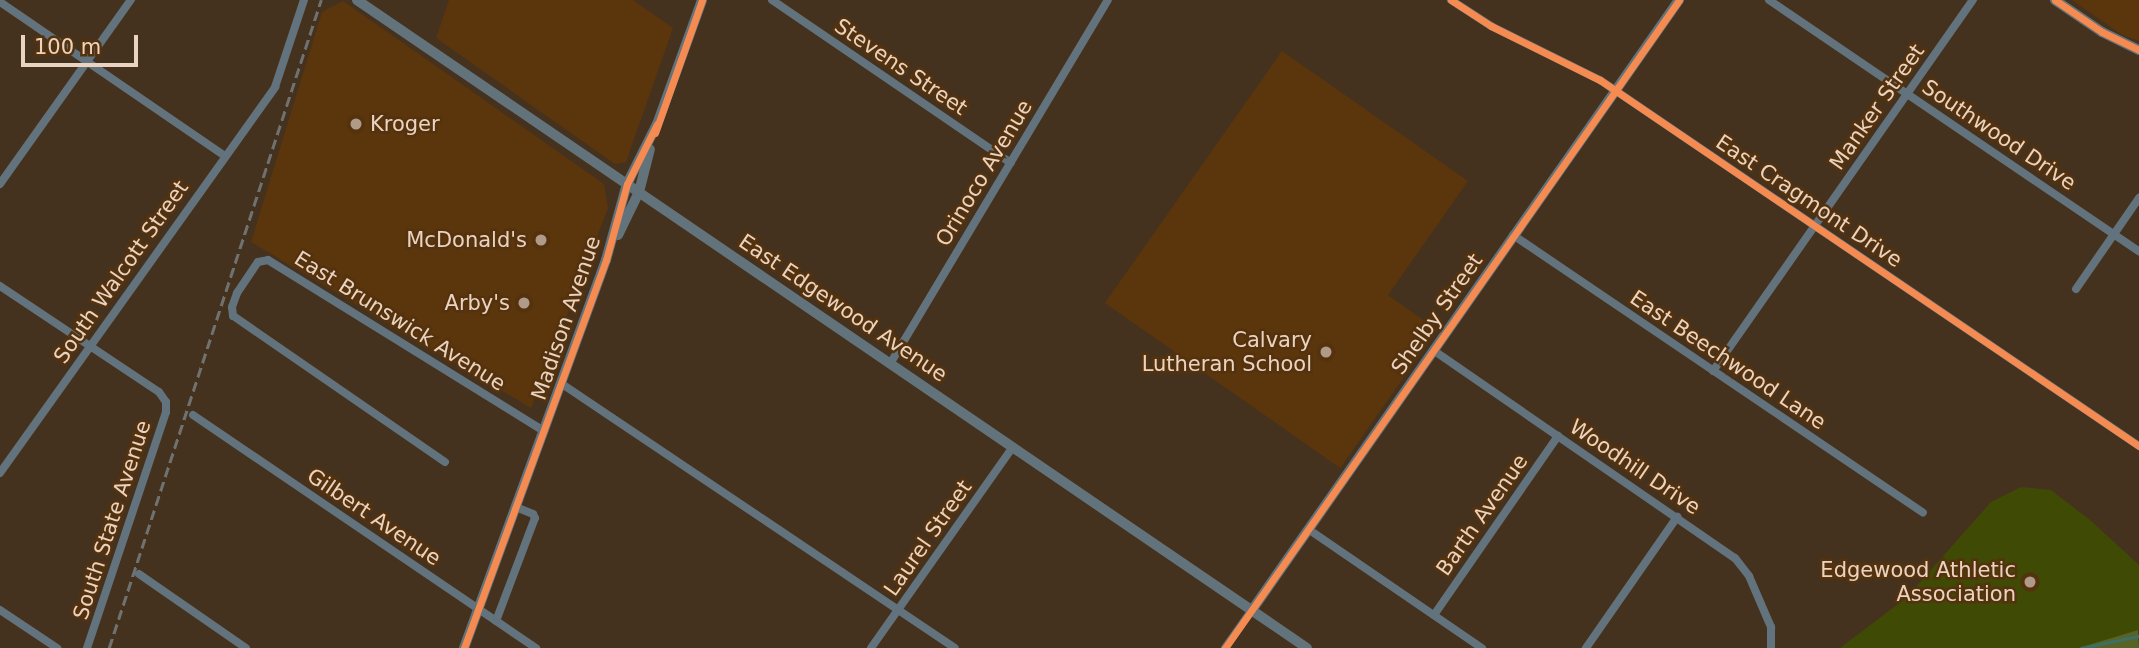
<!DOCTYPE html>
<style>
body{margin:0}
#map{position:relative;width:2139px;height:648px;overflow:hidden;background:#45321e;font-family:"DejaVu Sans",sans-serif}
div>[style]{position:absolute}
.built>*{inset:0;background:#5b350c}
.green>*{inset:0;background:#3f4a04}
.forest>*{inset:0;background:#576328}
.stream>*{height:2.5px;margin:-1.25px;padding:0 1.25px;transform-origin:1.25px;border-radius:1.25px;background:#3c6f65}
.street>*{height:8px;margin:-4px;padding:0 4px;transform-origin:4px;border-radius:4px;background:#62737d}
.secondary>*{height:10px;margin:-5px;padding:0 5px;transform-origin:5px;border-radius:5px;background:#62737c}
.rail>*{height:2.5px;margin-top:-1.25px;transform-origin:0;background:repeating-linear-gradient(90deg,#707270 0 10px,transparent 0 15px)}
.cycleway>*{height:7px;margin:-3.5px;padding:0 3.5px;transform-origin:3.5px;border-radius:3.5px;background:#f68b52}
.dots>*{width:19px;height:19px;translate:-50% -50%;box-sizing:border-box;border:4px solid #55320e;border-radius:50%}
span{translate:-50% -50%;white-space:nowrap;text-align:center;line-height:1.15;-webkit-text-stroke:5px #55320e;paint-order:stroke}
.street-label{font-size:21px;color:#ead4c1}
.poi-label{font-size:21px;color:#ead4c1}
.left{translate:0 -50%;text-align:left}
.right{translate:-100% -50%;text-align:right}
.scale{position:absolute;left:21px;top:35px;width:117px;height:32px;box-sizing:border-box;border:4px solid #ead4c1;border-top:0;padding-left:9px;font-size:21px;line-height:24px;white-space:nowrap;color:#ead4c1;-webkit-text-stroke:5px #55320e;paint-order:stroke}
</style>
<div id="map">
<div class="built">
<div style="clip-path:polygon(449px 0,633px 0,673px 28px,626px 162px,615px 164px,436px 38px)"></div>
<div style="clip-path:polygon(2072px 0,2139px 0,2139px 41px,2122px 35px)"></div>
<div style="clip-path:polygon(343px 1px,604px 184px,608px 208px,531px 408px,251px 242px,322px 12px)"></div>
<div style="clip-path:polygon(1282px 51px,1468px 181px,1388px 295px,1437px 330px,1340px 468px,1105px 303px)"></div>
</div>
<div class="green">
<div style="clip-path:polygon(2021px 487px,2051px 490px,2090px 520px,2139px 565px,2139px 630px,2081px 648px,1840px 648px,1906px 598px,1991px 502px)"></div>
</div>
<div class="forest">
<div style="clip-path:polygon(2138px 630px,2139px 648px,2081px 648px,2082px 647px)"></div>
</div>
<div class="stream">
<div style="left:2081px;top:648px;width:59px;rotate:-11.7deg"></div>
</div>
<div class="street">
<div style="left:772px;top:0;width:289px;rotate:34.3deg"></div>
<div style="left:1451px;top:0;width:48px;rotate:33deg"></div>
<div style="left:1491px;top:26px;width:122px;rotate:26.4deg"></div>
<div style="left:1600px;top:80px;width:652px;rotate:34.18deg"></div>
<div style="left:1769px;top:0;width:447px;rotate:34.2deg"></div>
<div style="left:0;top:2px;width:273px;rotate:34.4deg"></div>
<div style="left:0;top:184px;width:226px;rotate:-54.6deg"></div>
<div style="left:1513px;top:235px;width:495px;rotate:34.1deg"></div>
<div style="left:0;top:286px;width:191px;rotate:33.7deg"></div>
<div style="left:159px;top:392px;width:12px;rotate:55deg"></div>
<div style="left:166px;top:402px;width:10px;rotate:90deg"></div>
<div style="left:166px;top:412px;width:249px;rotate:108.5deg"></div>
<div style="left:2076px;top:289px;width:111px;rotate:-55.3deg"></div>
<div style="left:1433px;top:350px;width:367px;rotate:34.6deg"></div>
<div style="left:1735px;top:558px;width:23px;rotate:52deg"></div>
<div style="left:1749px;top:576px;width:56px;rotate:66.7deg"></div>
<div style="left:1771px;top:627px;width:21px;rotate:90deg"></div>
<div style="left:890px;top:364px;width:424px;rotate:-59.1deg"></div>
<div style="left:1713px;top:371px;width:453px;rotate:-55deg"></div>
<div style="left:562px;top:384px;width:473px;rotate:33.9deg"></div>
<div style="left:193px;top:415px;width:415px;rotate:34.2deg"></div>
<div style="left:445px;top:462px;width:257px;rotate:-145.4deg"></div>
<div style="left:233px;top:316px;width:9px;rotate:-96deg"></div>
<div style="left:232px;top:307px;width:15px;rotate:-70deg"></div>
<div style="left:237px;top:293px;width:37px;rotate:-56deg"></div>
<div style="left:258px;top:262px;width:10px;rotate:-11deg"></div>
<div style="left:268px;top:260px;width:325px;rotate:31.8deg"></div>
<div style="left:0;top:473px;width:474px;rotate:-54.5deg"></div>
<div style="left:275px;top:87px;width:92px;rotate:-71.6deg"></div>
<div style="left:1308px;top:529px;width:211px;rotate:34.4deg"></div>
<div style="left:139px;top:574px;width:130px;rotate:34.7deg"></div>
<div style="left:0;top:610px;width:69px;rotate:33.7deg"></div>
<div style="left:1434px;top:615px;width:218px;rotate:-55.3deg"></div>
<div style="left:496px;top:621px;width:110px;rotate:-69.3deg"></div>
<div style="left:535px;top:518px;width:4px;rotate:-117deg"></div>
<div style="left:533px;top:514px;width:18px;rotate:-158deg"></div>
<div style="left:871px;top:648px;width:246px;rotate:-54.8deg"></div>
<div style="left:1225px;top:648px;width:47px;rotate:-54.6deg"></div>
<div style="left:1586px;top:648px;width:160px;rotate:-55.2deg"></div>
</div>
<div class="secondary">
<div style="left:357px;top:0;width:1150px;rotate:34.3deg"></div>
<div style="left:2055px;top:0;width:57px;rotate:34.2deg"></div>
<div style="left:2102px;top:32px;width:41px;rotate:25.9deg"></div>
<div style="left:655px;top:130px;width:138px;rotate:-70.1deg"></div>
<div style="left:618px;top:235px;width:48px;rotate:-64deg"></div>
<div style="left:639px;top:192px;width:44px;rotate:-75.7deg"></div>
<div style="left:1252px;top:610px;width:745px;rotate:-55.01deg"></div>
<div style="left:464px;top:648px;width:413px;rotate:-69.9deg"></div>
<div style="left:606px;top:260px;width:79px;rotate:-74.6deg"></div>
<div style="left:627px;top:184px;width:67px;rotate:-63.4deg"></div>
</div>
<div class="rail">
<div style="left:109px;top:648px;width:682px;rotate:-71.88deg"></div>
</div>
<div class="cycleway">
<div style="left:1451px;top:0;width:48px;rotate:33deg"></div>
<div style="left:1491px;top:26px;width:122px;rotate:26.4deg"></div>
<div style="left:1600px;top:80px;width:652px;rotate:34.18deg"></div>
<div style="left:2055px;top:0;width:57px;rotate:34.2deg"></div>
<div style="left:2102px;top:32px;width:41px;rotate:25.9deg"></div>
<div style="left:655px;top:133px;width:141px;rotate:-70.5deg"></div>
<div style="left:464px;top:648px;width:413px;rotate:-69.9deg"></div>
<div style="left:606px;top:260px;width:79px;rotate:-74.6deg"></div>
<div style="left:627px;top:184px;width:67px;rotate:-63.4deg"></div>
<div style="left:1225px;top:648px;width:791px;rotate:-54.98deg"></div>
</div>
<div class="dots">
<div style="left:356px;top:124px;background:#b09b88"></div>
<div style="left:541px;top:240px;background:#b09b88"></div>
<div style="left:524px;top:303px;background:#b09b88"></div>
<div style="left:1326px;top:352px;background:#b09b88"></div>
<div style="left:2030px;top:582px;background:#b09b88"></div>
</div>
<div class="street-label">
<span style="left:901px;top:67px;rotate:34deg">Stevens Street</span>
<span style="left:1877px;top:107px;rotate:-55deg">Manker Street</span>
<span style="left:1999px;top:135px;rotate:34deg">Southwood Drive</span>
<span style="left:984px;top:173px;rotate:-59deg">Orinoco Avenue</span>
<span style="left:1809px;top:201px;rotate:34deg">East Cragmont Drive</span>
<span style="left:121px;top:272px;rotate:-55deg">South Walcott Street</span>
<span style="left:843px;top:308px;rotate:34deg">East Edgewood Avenue</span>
<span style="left:1437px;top:314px;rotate:-55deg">Shelby Street</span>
<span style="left:566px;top:318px;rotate:-71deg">Madison Avenue</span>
<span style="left:400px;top:321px;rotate:32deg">East Brunswick Avenue</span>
<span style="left:1728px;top:360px;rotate:34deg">East Beechwood Lane</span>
<span style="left:1635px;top:467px;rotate:34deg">Woodhill Drive</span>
<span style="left:1482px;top:515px;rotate:-55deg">Barth Avenue</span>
<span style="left:374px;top:517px;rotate:34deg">Gilbert Avenue</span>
<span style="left:112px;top:520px;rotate:-72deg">South State Avenue</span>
<span style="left:928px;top:538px;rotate:-55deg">Laurel Street</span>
</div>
<div class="poi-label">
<span class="left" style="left:370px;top:124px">Kroger</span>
<span class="right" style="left:527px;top:240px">McDonald's</span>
<span class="right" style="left:510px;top:303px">Arby's</span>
<span class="right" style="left:1312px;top:352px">Calvary<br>Lutheran School</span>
<span class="right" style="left:2016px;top:582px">Edgewood Athletic<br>Association</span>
</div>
<div class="scale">100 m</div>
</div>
